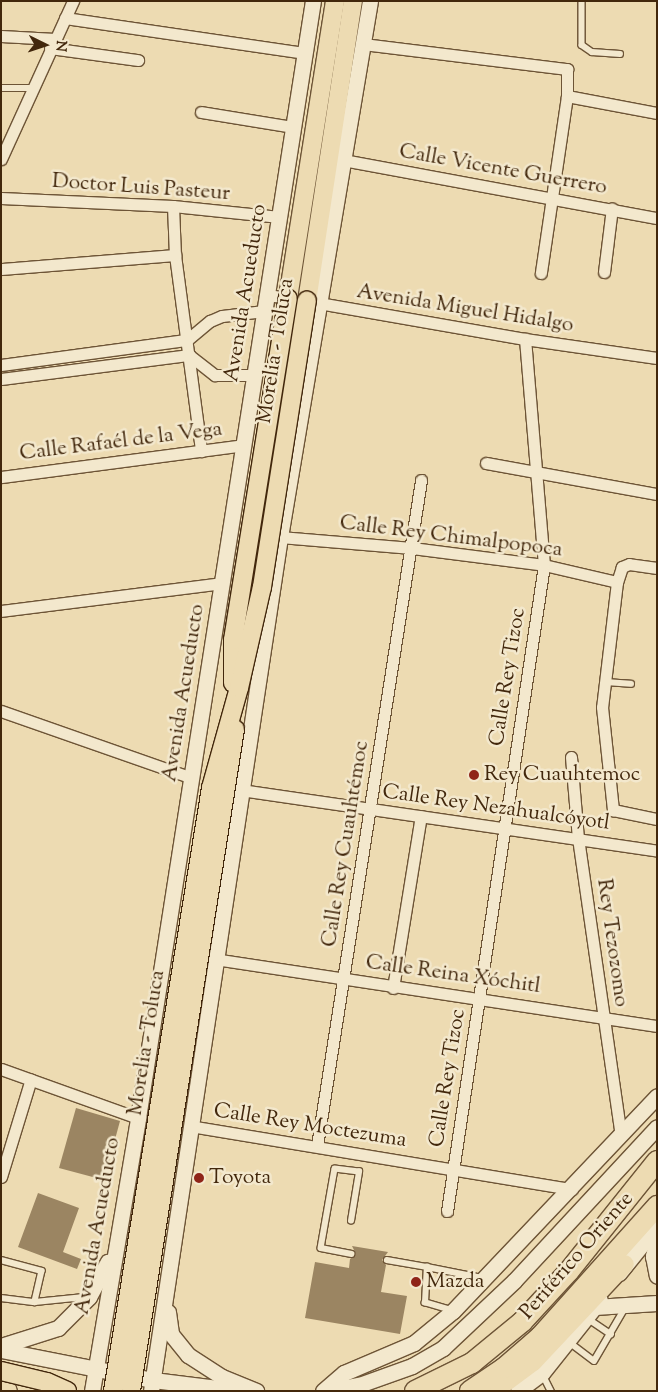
<!DOCTYPE html>
<meta charset="utf-8">
<style>
body{margin:0}
#map{position:relative;width:658px;height:1392px;overflow:hidden;background:#eddbb2;font-family:"Sorts Mill Goudy",serif}
div>[style]{position:absolute}
.building>*{inset:0;background:#9b8562}
.roads{filter:drop-shadow(1px 0 #6d5436) drop-shadow(-1px 0 #6d5436) drop-shadow(0 1px #6d5436) drop-shadow(0 -1px #6d5436)}
.lane>*{height:5.5px;margin:-2.75px;padding:0 2.75px;transform-origin:2.75px;border-radius:2.75px;background:#f3e8cd}
.street>*{height:11px;margin:-5.5px;padding:0 5.5px;transform-origin:5.5px;border-radius:5.5px;background:#f3e8cd}
.secondary>*{height:15px;margin:-7.5px;padding:0 7.5px;transform-origin:7.5px;border-radius:7.5px;background:#f3e8cd}
.primary>*{height:18px;margin:-9px;padding:0 9px;transform-origin:9px;border-radius:9px;background:#eddbb2}
.highway>*{height:20px;margin:-10px;padding:0 10px;transform-origin:10px;border-radius:10px;background:#eddbb2}
.bridges{filter:drop-shadow(1px 0 #42270c) drop-shadow(-1px 0 #42270c) drop-shadow(0 1px #42270c) drop-shadow(0 -1px #42270c)}
.primary-bridge>*{height:18px;margin:-9px;padding:0 9px;transform-origin:9px;border-radius:9px;background:#eddbb2}
.dots>*{width:14px;height:14px;translate:-50% -50%;box-sizing:border-box;border:2px solid #f3e8cd;border-radius:50%}
span{translate:-50% -50%;white-space:nowrap;text-align:center;line-height:1.15;-webkit-text-stroke:5px #f3e8cd;paint-order:stroke}
.street-label{font-size:21px;color:#42270c}
.poi-label{font-size:21px;color:#42270c}
.left{translate:0 -50%;text-align:left}
.frame{position:absolute;inset:0;border:2px solid #42270c;pointer-events:none}
.north{position:absolute;left:20px;top:20px;width:50px;height:50px;-webkit-text-stroke:4px #f3e8cd;paint-order:stroke;rotate:94deg;font-size:14px;font-weight:700;line-height:20px;text-align:center;color:#42270c}
.north::after{content:'';display:block;margin:auto;width:18px;height:22px;background:#42270c;clip-path:polygon(50% 0,100% 100%,50% 72%,0 100%)}
</style>
<div id="map">
<div class="building">
<div style="clip-path:polygon(76px 1108px,120px 1121px,104px 1180px,59px 1168px)"></div>
<div style="clip-path:polygon(38px 1193px,79px 1208px,63px 1252px,81px 1259px,77px 1269px,18px 1247px)"></div>
<div style="clip-path:polygon(352px 1246px,388px 1252px,382px 1260px,386px 1265px,381px 1292px,407px 1296px,400px 1334px,305px 1318px,315px 1262px,349px 1268px,350px 1259px,356px 1254px)"></div>
</div>
<div class="roads">
<div class="lane">
<div style="left:582px;top:1px;width:44px;rotate:90deg"></div>
<div style="left:582px;top:45px;width:12px;rotate:35deg"></div>
<div style="left:592px;top:52px;width:28px;rotate:4deg"></div>
<div style="left:1px;top:88px;width:30px"></div>
<div style="left:605px;top:682px;width:26px;rotate:4deg"></div>
<div style="left:351px;top:1221px;width:50px;rotate:-80.7deg"></div>
<div style="left:359px;top:1172px;width:24px;rotate:-173deg"></div>
<div style="left:335px;top:1169px;width:80px;rotate:100deg"></div>
<div style="left:321px;top:1248px;width:31px;rotate:11deg"></div>
<div style="left:1px;top:1260px;width:42px;rotate:15deg"></div>
<div style="left:42px;top:1271px;width:32px;rotate:103deg"></div>
<div style="left:387px;top:1260px;width:41px;rotate:9.9deg"></div>
<div style="left:1px;top:1298px;width:34px;rotate:7deg"></div>
<div style="left:35px;top:1302px;width:49px;rotate:-5.8deg"></div>
<div style="left:450px;top:1310px;width:26px;rotate:-164deg"></div>
<div style="left:425px;top:1303px;width:36px;rotate:-87deg"></div>
<div style="left:427px;top:1267px;width:56px;rotate:11.3deg"></div>
<div style="left:587px;top:1318px;width:29px;rotate:34deg"></div>
<div style="left:569px;top:1342px;width:31px;rotate:37deg"></div>
<div style="left:594px;top:1361px;width:61px;rotate:-59.7deg"></div>
<div style="left:543px;top:1375px;width:18px;rotate:63deg"></div>
</div>
<div class="street">
<div style="left:65px;top:18px;width:243px;rotate:8.3deg"></div>
<div style="left:1px;top:36px;width:54px;rotate:3.2deg"></div>
<div style="left:363px;top:44px;width:206px;rotate:7deg"></div>
<div style="left:567px;top:69px;width:27px;rotate:90deg"></div>
<div style="left:567px;top:96px;width:179px;rotate:98.4deg"></div>
<div style="left:50px;top:48px;width:89px;rotate:7.8deg"></div>
<div style="left:567px;top:96px;width:92px;rotate:10.7deg"></div>
<div style="left:201px;top:112px;width:93px;rotate:9.3deg"></div>
<div style="left:1px;top:159px;width:174px;rotate:-65.5deg"></div>
<div style="left:343px;top:160px;width:319px;rotate:10.5deg"></div>
<div style="left:1px;top:198px;width:172px;rotate:2.7deg"></div>
<div style="left:173px;top:206px;width:107px;rotate:5.9deg"></div>
<div style="left:173px;top:206px;width:49px;rotate:87.7deg"></div>
<div style="left:175px;top:255px;width:198px;rotate:82.4deg"></div>
<div style="left:1px;top:269px;width:175px;rotate:-4.6deg"></div>
<div style="left:604px;top:272px;width:64px;rotate:-82.9deg"></div>
<div style="left:267px;top:295px;width:28px;rotate:8deg"></div>
<div style="left:313px;top:302px;width:215px;rotate:9.9deg"></div>
<div style="left:525px;top:339px;width:133px;rotate:8.2deg"></div>
<div style="left:1px;top:365px;width:188px;rotate:-7.7deg"></div>
<div style="left:187px;top:340px;width:30px;rotate:-40deg"></div>
<div style="left:210px;top:321px;width:13px;rotate:-23deg"></div>
<div style="left:222px;top:316px;width:42px;rotate:-6.8deg"></div>
<div style="left:1px;top:379px;width:190px;rotate:-7.3deg"></div>
<div style="left:189px;top:355px;width:33px;rotate:38deg"></div>
<div style="left:215px;top:375px;width:40px"></div>
<div style="left:486px;top:463px;width:174px;rotate:10.3deg"></div>
<div style="left:1px;top:477px;width:246px;rotate:-7.5deg"></div>
<div style="left:280px;top:537px;width:132px;rotate:4.8deg"></div>
<div style="left:412px;top:548px;width:133px;rotate:7.3deg"></div>
<div style="left:544px;top:565px;width:75px;rotate:13.1deg"></div>
<div style="left:657px;top:568px;width:28px;rotate:-172deg"></div>
<div style="left:629px;top:564px;width:8px;rotate:157deg"></div>
<div style="left:622px;top:567px;width:16px;rotate:108deg"></div>
<div style="left:617px;top:582px;width:126px;rotate:96.8deg"></div>
<div style="left:602px;top:707px;width:104px;rotate:83.9deg"></div>
<div style="left:613px;top:810px;width:45px;rotate:11.6deg"></div>
<div style="left:1px;top:611px;width:224px;rotate:-7.2deg"></div>
<div style="left:1px;top:711px;width:202px;rotate:19.3deg"></div>
<div style="left:571px;top:757px;width:81px;rotate:85.1deg"></div>
<div style="left:578px;top:838px;width:300px;rotate:81.8deg"></div>
<div style="left:241px;top:790px;width:420px;rotate:8.3deg"></div>
<div style="left:214px;top:959px;width:448px;rotate:8.6deg"></div>
<div style="left:393px;top:988px;width:174px;rotate:-80.8deg"></div>
<div style="left:1px;top:1069px;width:145px;rotate:19.7deg"></div>
<div style="left:190px;top:1126px;width:387px;rotate:9.4deg"></div>
<div style="left:317px;top:1146px;width:674px;rotate:-81.12deg"></div>
<div style="left:1px;top:1177px;width:102px;rotate:-73deg"></div>
<div style="left:447px;top:1211px;width:653px;rotate:-81.46deg"></div>
<div style="left:544px;top:565px;width:227px;rotate:-94.8deg"></div>
</div>
<div class="secondary">
<div style="left:657px;top:1241px;width:16px;rotate:105deg"></div>
<div style="left:653px;top:1256px;width:20px;rotate:79deg"></div>
<div style="left:619px;top:1273px;width:60px;rotate:-51deg"></div>
<div style="left:595px;top:1307px;width:62px;rotate:-3.7deg"></div>
<div style="left:168px;top:1312px;width:22px;rotate:82deg"></div>
<div style="left:171px;top:1334px;width:27px;rotate:51deg"></div>
<div style="left:188px;top:1355px;width:40px;rotate:32.9deg"></div>
<div style="left:222px;top:1377px;width:37px;rotate:22deg"></div>
<div style="left:1px;top:1346px;width:60px;rotate:-17.5deg"></div>
<div style="left:58px;top:1328px;width:44px;rotate:-45deg"></div>
<div style="left:89px;top:1297px;width:40px;rotate:-62deg"></div>
<div style="left:1px;top:1350px;width:155px;rotate:11.2deg"></div>
<div style="left:153px;top:1380px;width:89px;rotate:7.1deg"></div>
<div style="left:92px;top:1391px;width:277px;rotate:-80.4deg"></div>
<div style="left:138px;top:1118px;width:1131px;rotate:-81.1deg"></div>
<div style="left:151px;top:1391px;width:864px;rotate:-81.41deg"></div>
<div style="left:280px;top:537px;width:544px;rotate:-80.47deg"></div>
<div style="left:323px;top:1391px;width:28px;rotate:-41deg"></div>
<div style="left:344px;top:1373px;width:76px;rotate:-23.2deg"></div>
<div style="left:414px;top:1343px;width:50px;rotate:-39.4deg"></div>
<div style="left:453px;top:1311px;width:296px;rotate:-46.5deg"></div>
<div style="left:327px;top:1391px;width:33px;rotate:-11deg"></div>
<div style="left:359px;top:1385px;width:56px;rotate:-19.7deg"></div>
<div style="left:412px;top:1366px;width:36px;rotate:-30deg"></div>
<div style="left:443px;top:1348px;width:98px;rotate:-43.3deg"></div>
<div style="left:514px;top:1281px;width:210px;rotate:-47.1deg"></div>
<div style="left:518px;top:1391px;width:30px;rotate:-37deg"></div>
<div style="left:542px;top:1373px;width:93px;rotate:-51.5deg"></div>
</div>
<div class="primary">
<div style="left:288px;top:298px;width:301px;rotate:-81deg"></div>
<div style="left:307px;top:301px;width:304px;rotate:-81.3deg"></div>
<div style="left:494px;top:1391px;width:49px;rotate:-36.6deg"></div>
<div style="left:533px;top:1362px;width:134px;rotate:-46.8deg"></div>
</div>
<div class="highway">
<div style="left:1px;top:1389px;width:6px;rotate:18deg"></div>
<div style="left:415px;top:1391px;width:64px;rotate:-26.2deg"></div>
<div style="left:472px;top:1363px;width:65px;rotate:-39.4deg"></div>
<div style="left:522px;top:1322px;width:69px;rotate:-47.3deg"></div>
<div style="left:569px;top:1271px;width:141px;rotate:-51.3deg"></div>
<div style="left:470px;top:1391px;width:41px;rotate:-34.1deg"></div>
<div style="left:504px;top:1368px;width:48px;rotate:-40.7deg"></div>
<div style="left:540px;top:1337px;width:176px;rotate:-48.2deg"></div>
</div>
</div>
<div class="bridges">
<div class="primary-bridge">
<div style="left:233px;top:683px;width:43px;rotate:-90deg"></div>
<div style="left:233px;top:640px;width:346px;rotate:-80.9deg"></div>
<div style="left:1px;top:1371px;width:47px;rotate:13.4deg"></div>
<div style="left:47px;top:1382px;width:22px;rotate:24deg"></div>
<div style="left:113px;top:1391px;width:611px;rotate:-80.77deg"></div>
<div style="left:211px;top:788px;width:104px;rotate:-74.4deg"></div>
<div style="left:239px;top:688px;width:104px;rotate:-77.2deg"></div>
<div style="left:262px;top:587px;width:290px;rotate:-81.1deg"></div>
<div style="left:131px;top:1391px;width:670px;rotate:-81.07deg"></div>
</div>
</div>
<div class="dots">
<div style="left:474px;top:775px;background:#8f2418"></div>
<div style="left:199px;top:1178px;background:#8f2418"></div>
<div style="left:416px;top:1282px;background:#8f2418"></div>
</div>
<div class="street-label">
<span style="left:503px;top:170px;rotate:10deg">Calle Vicente Guerrero</span>
<span style="left:141px;top:188px;rotate:4deg">Doctor Luis Pasteur</span>
<span style="left:246px;top:293px;rotate:-81deg">Avenida Acueducto</span>
<span style="left:465px;top:309px;rotate:9deg">Avenida Miguel Hidalgo</span>
<span style="left:276px;top:351px;rotate:-81deg">Morelia - Toluca</span>
<span style="left:121px;top:442px;rotate:-7deg">Calle Rafaél de la Vega</span>
<span style="left:451px;top:537px;rotate:7deg">Calle Rey Chimalpopoca</span>
<span style="left:508px;top:677px;rotate:-81deg">Calle Rey Tizoc</span>
<span style="left:184px;top:693px;rotate:-81deg">Avenida Acueducto</span>
<span style="left:496px;top:808px;rotate:8deg">Calle Rey Nezahualcóyotl</span>
<span style="left:346px;top:844px;rotate:-81deg">Calle Rey Cuauhtémoc</span>
<span style="left:612px;top:943px;rotate:82deg">Rey Tezozomo</span>
<span style="left:453px;top:975px;rotate:8deg">Calle Reina Xóchitl</span>
<span style="left:147px;top:1043px;rotate:-81deg">Morelia - Toluca</span>
<span style="left:448px;top:1078px;rotate:-81deg">Calle Rey Tizoc</span>
<span style="left:310px;top:1126px;rotate:9deg">Calle Rey Moctezuma</span>
<span style="left:98px;top:1226px;rotate:-80deg">Avenida Acueducto</span>
<span style="left:577px;top:1256px;rotate:-49deg">Periférico Oriente</span>
</div>
<div class="poi-label">
<span class="left" style="left:484px;top:775px">Rey Cuauhtemoc</span>
<span class="left" style="left:209px;top:1178px">Toyota</span>
<span class="left" style="left:426px;top:1282px">Mazda</span>
</div>
<div class="frame"></div>
<div class="north">N</div>
</div>
